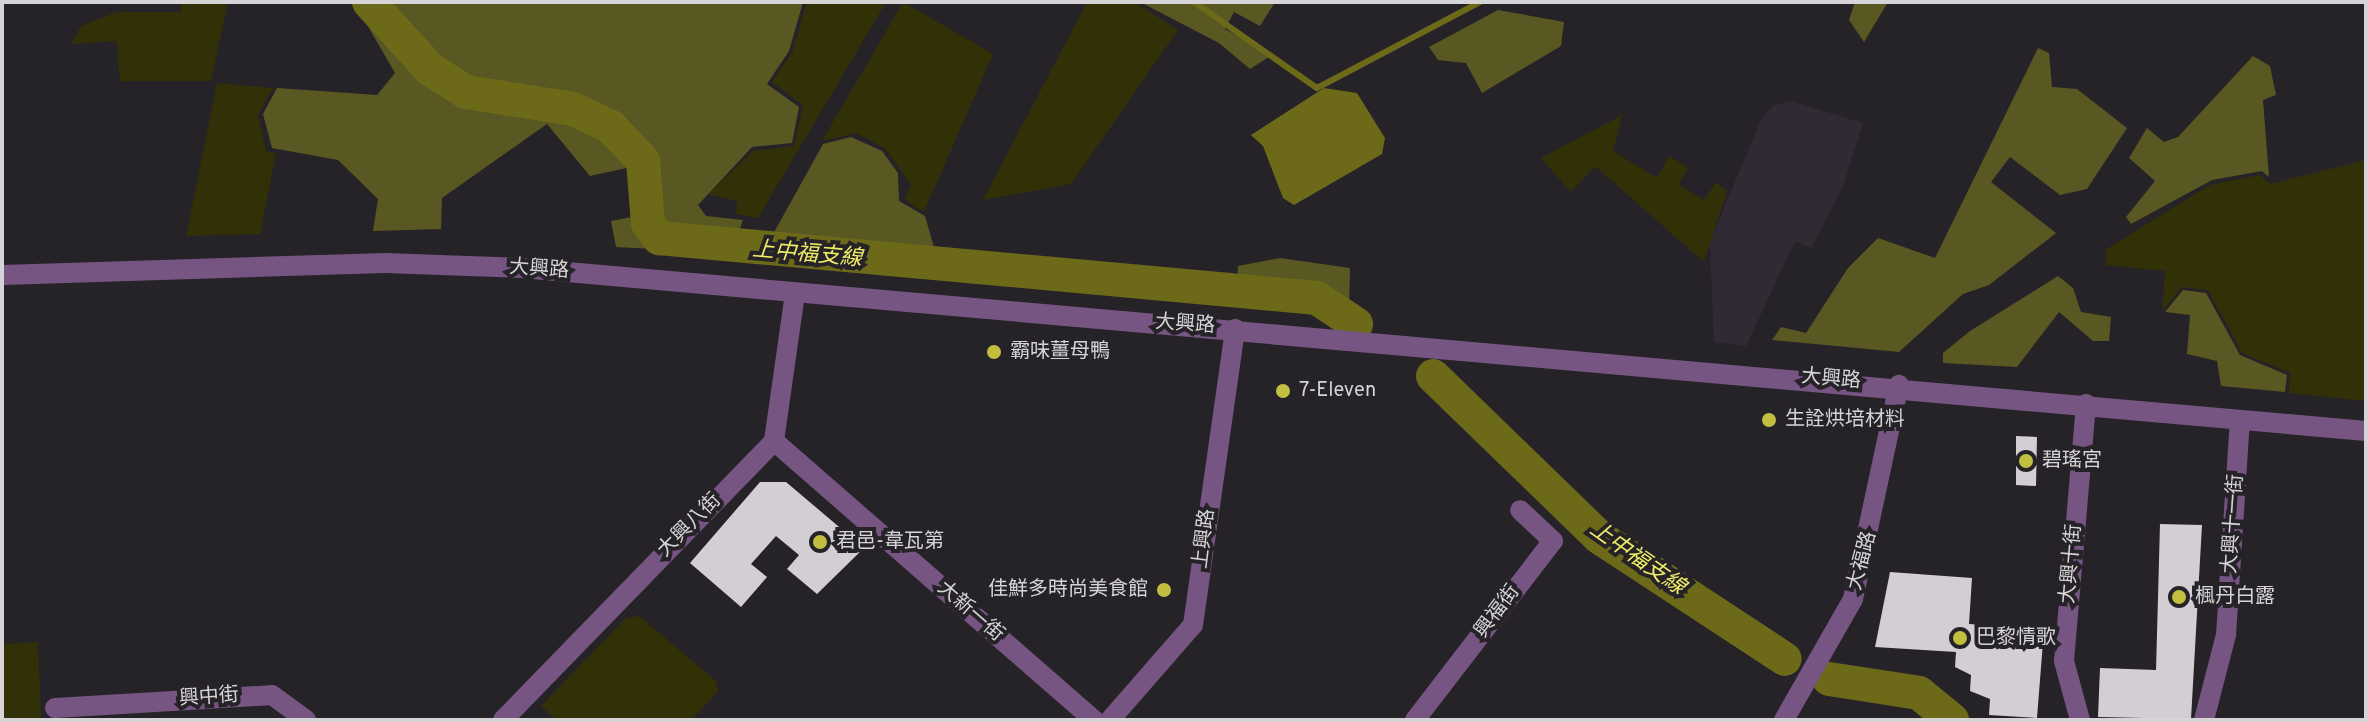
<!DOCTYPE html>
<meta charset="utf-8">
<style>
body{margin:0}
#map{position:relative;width:2368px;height:722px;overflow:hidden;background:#262328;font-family:Overpass,"Noto Sans TC",sans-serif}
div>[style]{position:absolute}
.built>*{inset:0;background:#312a34}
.green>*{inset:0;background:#313007}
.forest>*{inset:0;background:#595822}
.water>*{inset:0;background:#6c6a19}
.stream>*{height:6px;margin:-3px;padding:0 3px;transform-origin:3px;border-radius:3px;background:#6c6a19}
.river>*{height:34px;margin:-17px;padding:0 17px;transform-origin:17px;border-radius:17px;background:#6c6a19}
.building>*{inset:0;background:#d3ced4}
.minor>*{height:20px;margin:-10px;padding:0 10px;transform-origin:10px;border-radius:10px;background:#775583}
.dots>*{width:22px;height:22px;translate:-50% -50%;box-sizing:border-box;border:4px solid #262328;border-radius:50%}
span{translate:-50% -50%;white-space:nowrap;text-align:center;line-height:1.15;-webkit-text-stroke:8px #262328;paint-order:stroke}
.street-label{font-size:20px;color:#d6d4d7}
.poi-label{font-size:20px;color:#d6d4d7}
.left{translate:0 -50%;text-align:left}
.right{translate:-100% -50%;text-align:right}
.water-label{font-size:22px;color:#eeeb66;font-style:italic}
.frame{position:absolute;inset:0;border:4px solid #d6d4d7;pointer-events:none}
</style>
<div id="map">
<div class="built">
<div style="clip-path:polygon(1791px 101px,1863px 123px,1843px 186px,1811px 248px,1795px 241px,1746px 346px,1714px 342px,1710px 242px,1760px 122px,1773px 105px)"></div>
</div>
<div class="green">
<div style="clip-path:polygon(181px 2px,228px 2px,211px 81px,120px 81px,116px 41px,71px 44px,81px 26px,117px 12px,181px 12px)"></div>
<div style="clip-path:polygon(807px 2px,886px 2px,758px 218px,736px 214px,737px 201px,708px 194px,753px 151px,794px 146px,803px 105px,772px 82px,792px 53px)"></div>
<div style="clip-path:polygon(903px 2px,993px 54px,924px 212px,905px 200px,911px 185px,885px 148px,856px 133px,822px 141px)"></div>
<div style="clip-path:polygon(1087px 2px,1135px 2px,1178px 30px,1071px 184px,983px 200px)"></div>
<div style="clip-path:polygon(217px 83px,273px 88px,258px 114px,266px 151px,276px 153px,260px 234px,186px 236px)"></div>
<div style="clip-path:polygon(1622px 115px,1613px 151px,1657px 178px,1669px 156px,1688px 168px,1678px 184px,1704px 200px,1716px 182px,1727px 191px,1704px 262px,1595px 166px,1571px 192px,1541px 158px)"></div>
<div style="clip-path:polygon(2366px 160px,2366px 401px,2289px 393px,2290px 373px,2242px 353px,2208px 290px,2182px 287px,2162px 311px,2165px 271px,2106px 265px,2105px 250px,2210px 185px,2260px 175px,2270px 184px)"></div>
<div style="clip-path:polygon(639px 616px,716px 681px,718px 692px,691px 720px,557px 720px,541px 706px,626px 618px)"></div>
<div style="clip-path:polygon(38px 642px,41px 720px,2px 720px,2px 644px)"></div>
</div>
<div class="forest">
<div style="clip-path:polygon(354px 2px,803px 2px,789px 51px,767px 84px,799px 107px,792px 143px,752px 147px,698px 205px,706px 216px,743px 220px,731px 253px,616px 247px,611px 221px,654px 213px,649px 163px,590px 176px,547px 124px,442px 198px,441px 229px,373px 231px,378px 199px,338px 160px,272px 148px,263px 114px,277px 88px,377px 95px,395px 73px)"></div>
<div style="clip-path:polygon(1140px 2px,1275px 2px,1260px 26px,1234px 12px,1225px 29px,1272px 55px,1250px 69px,1219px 43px)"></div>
<div style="clip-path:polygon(1855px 2px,1888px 2px,1864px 42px,1849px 20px)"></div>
<div style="clip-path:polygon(1498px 10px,1564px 22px,1561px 46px,1482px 93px,1466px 63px,1438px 60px,1429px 47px)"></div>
<div style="clip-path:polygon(2038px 48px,2049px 53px,2052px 87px,2077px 89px,2127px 128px,2087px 189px,2060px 195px,2010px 157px,1991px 182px,2056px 233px,1989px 285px,1963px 294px,1899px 352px,1772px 340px,1781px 327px,1806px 333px,1848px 268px,1878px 238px,1935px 258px)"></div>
<div style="clip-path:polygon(2253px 56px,2270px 66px,2276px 95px,2263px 100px,2269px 177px,2262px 171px,2212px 180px,2131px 224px,2126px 217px,2155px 181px,2129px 158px,2147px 128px,2164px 142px,2178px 137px)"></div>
<div style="clip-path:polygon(851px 137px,882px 151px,898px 173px,899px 201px,925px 216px,937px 258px,767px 245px,823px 144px)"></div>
<div style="clip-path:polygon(1280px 258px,1350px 268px,1349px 310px,1237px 296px,1238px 266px)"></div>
<div style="clip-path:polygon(2058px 276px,2073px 288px,2081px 312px,2111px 317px,2109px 341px,2093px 341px,2059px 312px,2017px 367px,1943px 363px,1943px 353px,1970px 331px)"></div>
<div style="clip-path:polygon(2183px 290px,2206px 293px,2240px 355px,2287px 375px,2285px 392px,2221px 386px,2217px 361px,2187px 354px,2190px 315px,2165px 312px)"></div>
</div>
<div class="water">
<div style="clip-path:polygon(1324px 88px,1357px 93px,1385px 138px,1382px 154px,1294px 205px,1283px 198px,1263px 146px,1251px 135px)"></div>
</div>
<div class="stream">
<div style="left:1194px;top:2px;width:150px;rotate:35deg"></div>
<div style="left:1317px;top:88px;width:184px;rotate:-27.8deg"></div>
</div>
<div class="river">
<div style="left:369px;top:2px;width:91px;rotate:47.7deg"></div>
<div style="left:430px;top:69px;width:43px;rotate:32.6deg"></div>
<div style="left:466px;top:92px;width:108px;rotate:9deg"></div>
<div style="left:573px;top:109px;width:42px;rotate:25.3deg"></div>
<div style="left:611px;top:127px;width:47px;rotate:46.7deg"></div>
<div style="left:643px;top:161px;width:62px;rotate:85.4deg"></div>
<div style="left:648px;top:223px;width:19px;rotate:54deg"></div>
<div style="left:659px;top:238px;width:661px;rotate:5.21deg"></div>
<div style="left:1317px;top:298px;width:47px;rotate:33.7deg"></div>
<div style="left:1433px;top:376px;width:231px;rotate:44.1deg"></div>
<div style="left:1599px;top:537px;width:222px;rotate:33.3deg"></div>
<div style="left:1829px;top:679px;width:91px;rotate:8.8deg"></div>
<div style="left:1919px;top:693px;width:43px;rotate:39.3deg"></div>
</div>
<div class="building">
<div style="clip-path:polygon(2016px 436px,2037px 437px,2036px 486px,2016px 485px)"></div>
<div style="clip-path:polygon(760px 482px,786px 482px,864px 548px,817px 594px,787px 569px,799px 555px,776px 536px,751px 564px,767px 577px,741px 607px,690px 563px)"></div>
<div style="clip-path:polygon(2160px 524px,2202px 525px,2191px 719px,2098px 717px,2100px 668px,2156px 670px)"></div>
<div style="clip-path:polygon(1890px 572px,1972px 578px,1969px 624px,2044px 629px,2037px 718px,1989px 715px,1990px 699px,1970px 691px,1971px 675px,1955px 667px,1956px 652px,1875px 647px)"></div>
</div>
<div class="minor">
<div style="left:2px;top:275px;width:383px;rotate:-1.8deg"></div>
<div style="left:385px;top:263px;width:137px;rotate:2.1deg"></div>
<div style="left:522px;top:268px;width:1851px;rotate:5.05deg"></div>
<div style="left:774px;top:441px;width:425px;rotate:41.1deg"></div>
<div style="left:55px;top:708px;width:217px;rotate:-3.4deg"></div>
<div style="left:272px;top:695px;width:42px;rotate:36.3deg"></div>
<div style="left:503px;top:720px;width:389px;rotate:-45.8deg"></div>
<div style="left:774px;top:441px;width:149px;rotate:-81.9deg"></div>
<div style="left:1110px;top:720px;width:126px;rotate:-48.9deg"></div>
<div style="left:1193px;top:625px;width:299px;rotate:-81.9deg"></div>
<div style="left:1415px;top:720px;width:226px;rotate:-52.4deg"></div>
<div style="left:1553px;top:541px;width:45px;rotate:-136.8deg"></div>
<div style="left:1784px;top:720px;width:139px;rotate:-60.3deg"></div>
<div style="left:1853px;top:599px;width:219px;rotate:-77.9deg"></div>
<div style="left:2080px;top:720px;width:61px;rotate:-105.2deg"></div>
<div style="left:2064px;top:661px;width:258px;rotate:-85.1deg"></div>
<div style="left:2204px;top:720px;width:88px;rotate:-75.5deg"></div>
<div style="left:2226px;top:635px;width:215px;rotate:-86.3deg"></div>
</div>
<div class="dots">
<div style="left:994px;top:352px;background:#c1be40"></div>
<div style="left:1283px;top:391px;background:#c1be40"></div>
<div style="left:1769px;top:420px;background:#c1be40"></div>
<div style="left:2026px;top:461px;background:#c1be40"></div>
<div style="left:820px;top:542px;background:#c1be40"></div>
<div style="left:1164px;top:590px;background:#c1be40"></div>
<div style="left:2179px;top:597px;background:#c1be40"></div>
<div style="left:1960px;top:638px;background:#c1be40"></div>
</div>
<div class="street-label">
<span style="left:539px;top:270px;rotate:4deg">大興路</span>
<span style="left:1185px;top:325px;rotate:4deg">大興路</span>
<span style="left:1831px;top:380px;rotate:5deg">大興路</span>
<span style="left:2234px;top:524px;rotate:-86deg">大興十一街</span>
<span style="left:690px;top:526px;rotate:-45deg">大興八街</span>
<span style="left:1205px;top:539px;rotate:-83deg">上興路</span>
<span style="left:1863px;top:561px;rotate:-75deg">大福路</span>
<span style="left:2072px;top:564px;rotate:-85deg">大興十街</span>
<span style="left:970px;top:612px;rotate:41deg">大新一街</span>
<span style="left:1498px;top:612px;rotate:-53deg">興福街</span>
<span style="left:209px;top:698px;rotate:-4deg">興中街</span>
</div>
<div class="poi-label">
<span class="left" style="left:1010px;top:352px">霸味薑母鴨</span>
<span class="left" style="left:1299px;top:391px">7-Eleven</span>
<span class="left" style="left:1785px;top:420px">生詮烘培材料</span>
<span class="left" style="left:2042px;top:461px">碧瑤宮</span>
<span class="left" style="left:836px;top:542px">君邑-韋瓦第</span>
<span class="right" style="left:1148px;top:590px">佳鮮多時尚美食館</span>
<span class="left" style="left:2195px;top:597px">楓丹白露</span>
<span class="left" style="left:1976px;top:638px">巴黎情歌</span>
</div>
<div class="water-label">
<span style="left:807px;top:255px;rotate:5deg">上中福支線</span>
<span style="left:1637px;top:559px;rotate:35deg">上中福支線</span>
</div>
<div class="frame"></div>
</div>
